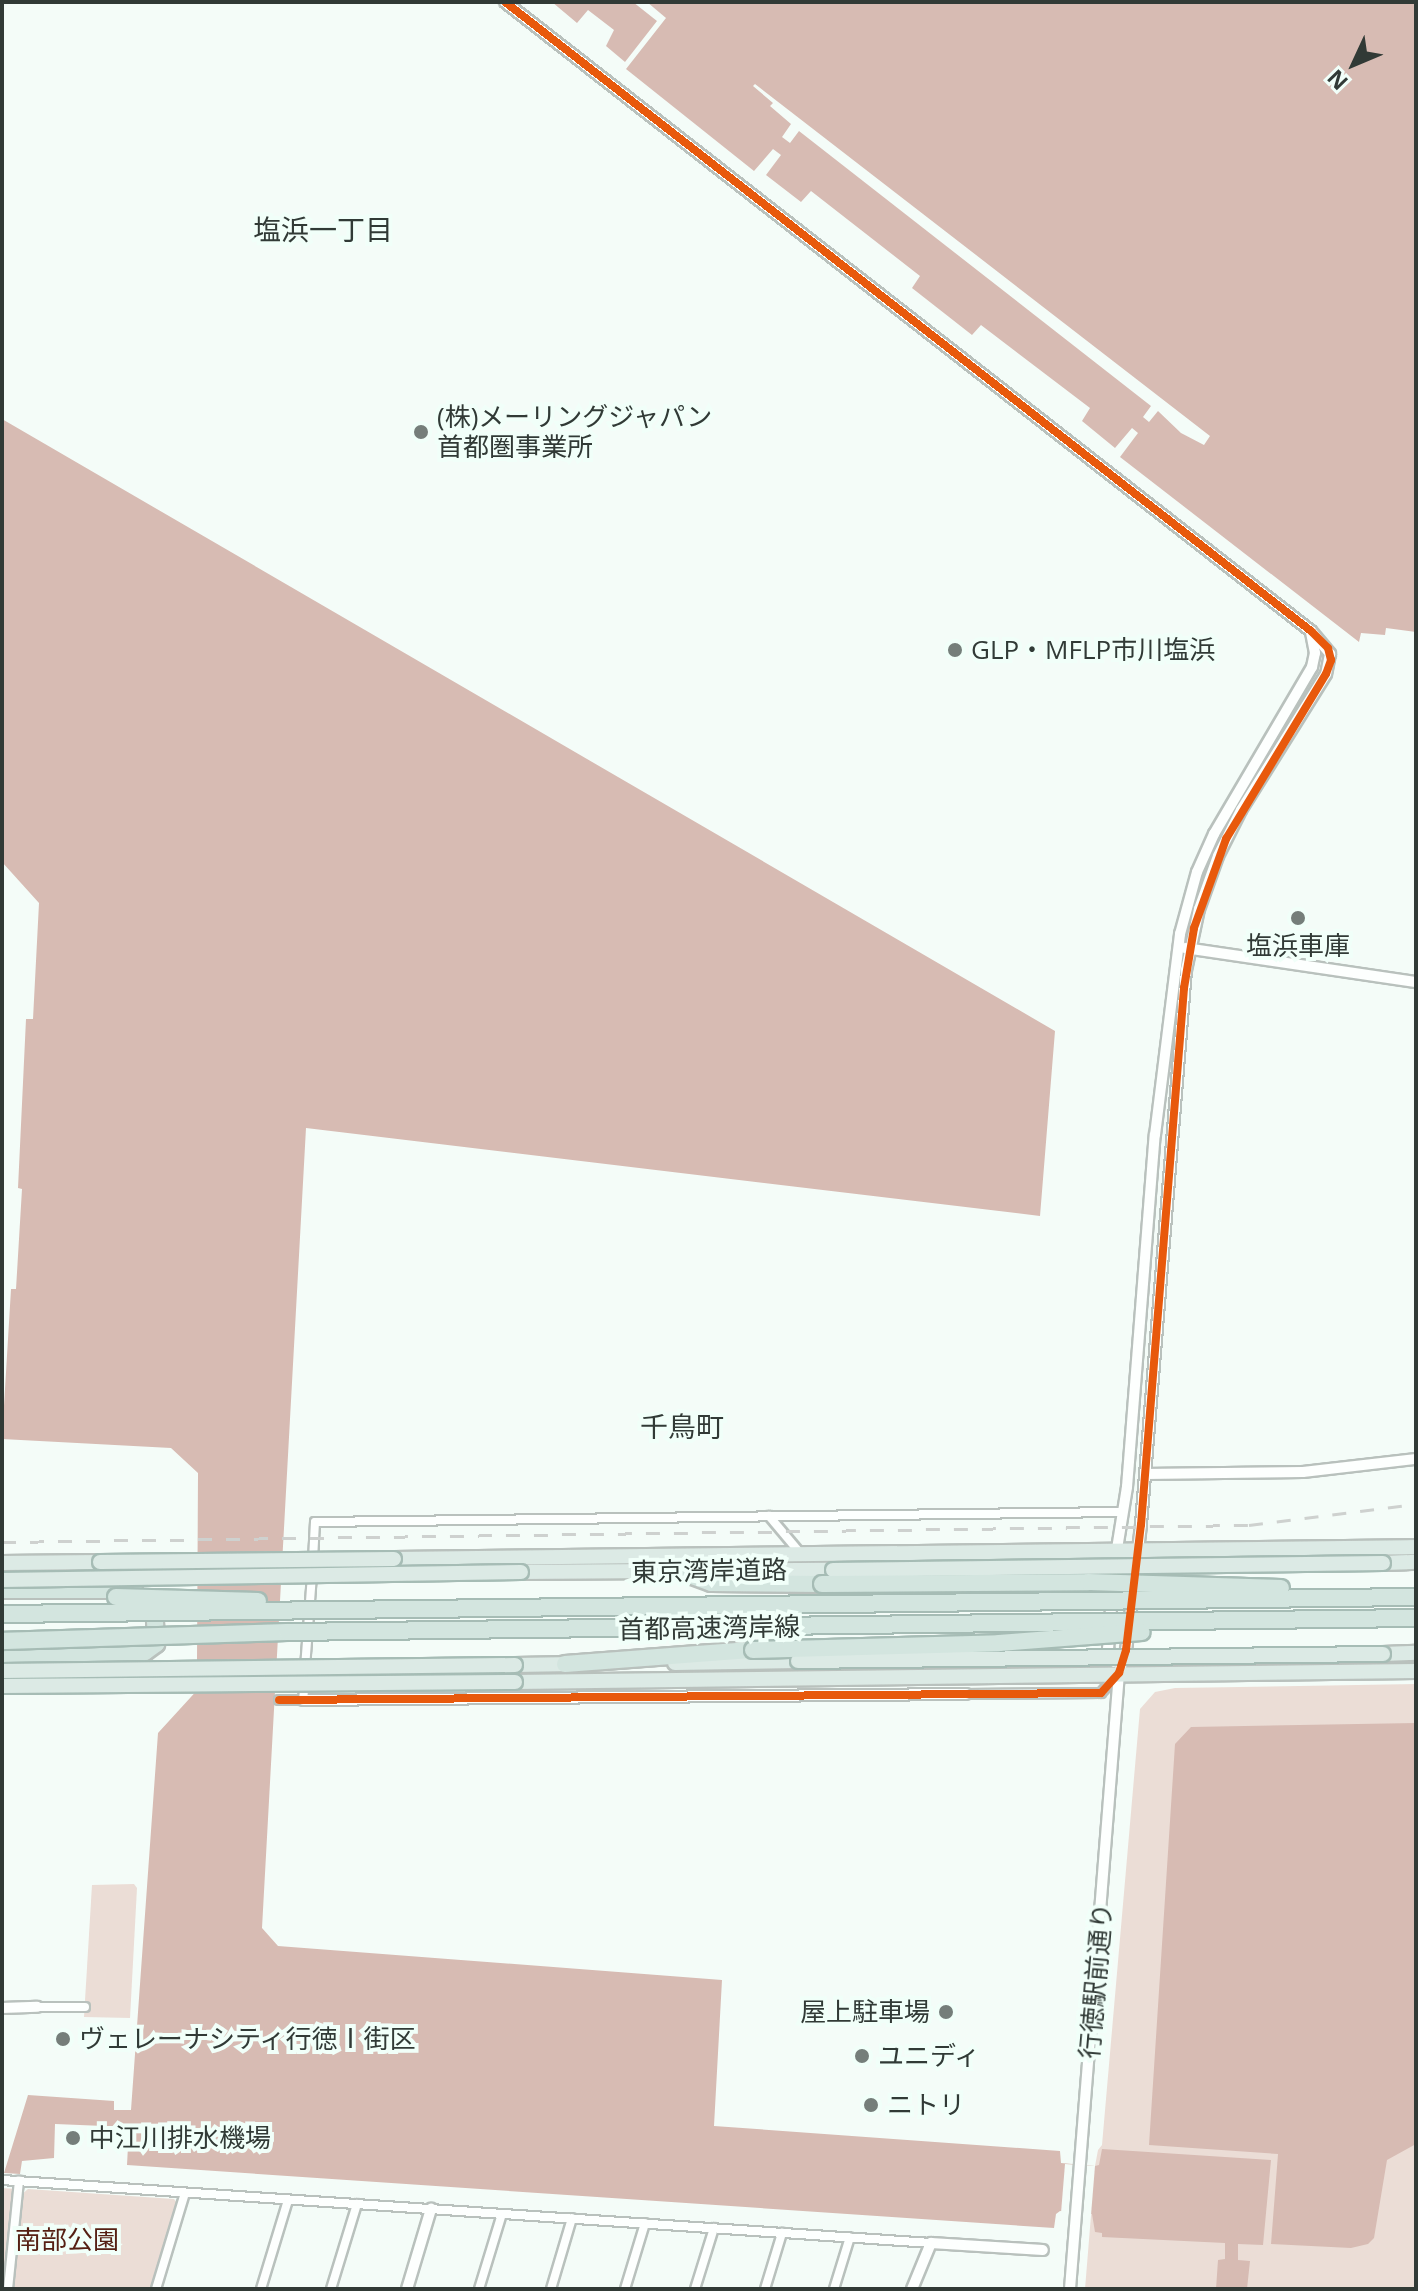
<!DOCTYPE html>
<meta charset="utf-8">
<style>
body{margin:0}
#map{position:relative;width:1418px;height:2291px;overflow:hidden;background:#f4fcf8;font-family:"Open Sans","Noto Sans JP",sans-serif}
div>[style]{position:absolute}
.green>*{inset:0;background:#ebddd6}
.water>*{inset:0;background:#d7bbb3}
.pier>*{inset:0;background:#f4fcf8}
.roads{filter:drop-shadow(2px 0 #b9c1bd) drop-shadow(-2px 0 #b9c1bd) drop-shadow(0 2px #b9c1bd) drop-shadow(0 -2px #b9c1bd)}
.minor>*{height:8px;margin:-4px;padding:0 4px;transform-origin:4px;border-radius:4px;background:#fdfffe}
.tertiary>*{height:10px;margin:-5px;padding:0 5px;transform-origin:5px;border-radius:5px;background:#fdfffe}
.trunk>*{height:14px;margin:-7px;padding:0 7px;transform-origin:7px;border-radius:7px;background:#dceae5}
.motorway>*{height:16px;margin:-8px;padding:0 8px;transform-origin:8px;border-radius:8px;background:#d3e5df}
.rail>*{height:3px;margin-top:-1.5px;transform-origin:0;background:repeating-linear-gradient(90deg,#ced1cf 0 14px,transparent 0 28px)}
.bridges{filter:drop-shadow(2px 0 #a6bcb5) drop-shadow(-2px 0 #a6bcb5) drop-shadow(0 2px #a6bcb5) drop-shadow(0 -2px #a6bcb5)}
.trunk-bridge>*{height:14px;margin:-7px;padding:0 7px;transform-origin:7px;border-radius:7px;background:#dceae5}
.motorway-bridge>*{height:16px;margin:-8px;padding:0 8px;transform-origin:8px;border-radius:8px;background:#d3e5df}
.cycleway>*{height:8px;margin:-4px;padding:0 4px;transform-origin:4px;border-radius:4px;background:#e8590c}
.dots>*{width:22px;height:22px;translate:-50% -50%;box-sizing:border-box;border:4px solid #f1fff9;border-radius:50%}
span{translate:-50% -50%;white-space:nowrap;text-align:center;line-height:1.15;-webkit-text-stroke:8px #f1fff9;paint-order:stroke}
.poi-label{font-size:26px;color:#313a36}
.left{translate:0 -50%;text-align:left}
.right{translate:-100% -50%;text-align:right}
.street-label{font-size:26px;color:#313a36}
.park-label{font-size:26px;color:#562014}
.neighbourhood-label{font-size:28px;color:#313a36}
.frame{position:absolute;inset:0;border:4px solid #313a36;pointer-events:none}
.north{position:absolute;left:1314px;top:24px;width:80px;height:80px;-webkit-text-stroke:6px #f1fff9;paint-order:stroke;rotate:226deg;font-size:22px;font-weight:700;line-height:32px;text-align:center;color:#313a36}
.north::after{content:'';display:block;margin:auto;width:28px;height:36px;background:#313a36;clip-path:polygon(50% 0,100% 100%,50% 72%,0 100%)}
</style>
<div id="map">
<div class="green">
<div style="clip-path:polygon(1416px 1684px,1416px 2289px,1085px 2289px,1095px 2166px,1098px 2150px,1102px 2145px,1140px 1709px,1155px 1692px,1175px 1688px)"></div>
<div style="clip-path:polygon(134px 1884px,137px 1888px,130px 2018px,84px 2017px,92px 1885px)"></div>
<div style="clip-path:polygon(2px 2188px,16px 2189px,5px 2289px,2px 2289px)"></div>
<div style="clip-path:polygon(28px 2189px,174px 2199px,177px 2203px,151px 2289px,11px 2289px,21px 2195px)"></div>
</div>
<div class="water">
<div style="clip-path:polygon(552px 2px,633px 2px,657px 21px,625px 62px,606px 46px,614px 30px,588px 10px,577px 23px)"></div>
<div style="clip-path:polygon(647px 2px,1416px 2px,1416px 632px,1386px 628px,1385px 635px,1361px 633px,1359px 642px,1120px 457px,1138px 433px,1132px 428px,1115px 448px,1082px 421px,1090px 408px,981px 325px,972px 335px,912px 288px,920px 276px,811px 191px,801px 202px,766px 175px,781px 155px,773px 149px,754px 171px,626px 69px,666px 18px)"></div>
<div style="clip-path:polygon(2px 419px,1055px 1031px,1040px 1216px,306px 1128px,262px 1928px,278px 1946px,722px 1980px,714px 2126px,1060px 2151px,1061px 2163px,1095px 2166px,1099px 2165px,1102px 2149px,1271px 2160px,1263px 2245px,1238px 2244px,1238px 2260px,1250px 2261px,1247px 2289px,1216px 2289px,1218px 2260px,1225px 2259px,1225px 2243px,1102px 2237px,1102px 2233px,1095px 2232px,1092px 2214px,1060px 2211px,1056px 2214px,1054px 2228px,127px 2165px,129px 2127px,55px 2124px,54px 2158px,22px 2161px,20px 2174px,4px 2173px,28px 2095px,114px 2101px,114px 2110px,131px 2110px,158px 1733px,201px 1686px,197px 1661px,198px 1473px,171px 1448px,2px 1439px,11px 1289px,16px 1289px,22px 1189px,18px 1188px,26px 1019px,33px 1019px,39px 903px,2px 862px)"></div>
<div style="clip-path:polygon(1416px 1723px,1416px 2144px,1387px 2160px,1374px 2238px,1368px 2244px,1351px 2248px,1271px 2244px,1278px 2154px,1149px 2145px,1175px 1744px,1191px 1727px)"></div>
</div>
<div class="pier">
<div style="clip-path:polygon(755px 84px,1210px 436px,1204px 445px,1181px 433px,1158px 411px,1149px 422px,1143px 417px,1151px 406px,799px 131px,790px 143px,782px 137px,791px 124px,770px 106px,773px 103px,753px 86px)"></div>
<div style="clip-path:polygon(1065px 2164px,1095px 2166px,1091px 2215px,1061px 2213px)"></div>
</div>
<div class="roads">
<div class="minor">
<div style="left:769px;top:1516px;width:50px;rotate:49.9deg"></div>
<div style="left:313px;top:1560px;width:38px;rotate:-87deg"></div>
<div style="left:315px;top:1522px;width:807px;rotate:-0.71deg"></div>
<div style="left:305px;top:1668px;width:94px;rotate:-85.7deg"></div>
<div style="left:966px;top:1694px;width:135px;rotate:-0.4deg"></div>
<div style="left:1101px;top:1693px;width:23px;rotate:-49deg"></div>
<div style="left:279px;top:1700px;width:24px"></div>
<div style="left:303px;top:1700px;width:18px;rotate:-84deg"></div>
<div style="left:37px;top:2007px;width:48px"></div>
<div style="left:2px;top:2180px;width:931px;rotate:3.88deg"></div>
<div style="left:8px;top:2289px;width:109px;rotate:-84.2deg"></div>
<div style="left:156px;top:2289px;width:100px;rotate:-73.2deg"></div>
<div style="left:261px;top:2289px;width:93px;rotate:-73.1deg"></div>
<div style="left:331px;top:2289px;width:89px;rotate:-73deg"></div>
<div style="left:479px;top:2289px;width:78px;rotate:-73deg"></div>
<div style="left:551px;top:2289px;width:74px;rotate:-73.5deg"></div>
<div style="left:625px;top:2289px;width:69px;rotate:-73.1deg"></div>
<div style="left:695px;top:2289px;width:64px;rotate:-72.7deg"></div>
<div style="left:765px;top:2289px;width:59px;rotate:-73.1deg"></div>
<div style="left:834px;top:2289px;width:54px;rotate:-72.9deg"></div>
</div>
<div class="tertiary">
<div style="left:505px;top:2px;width:1022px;rotate:37.97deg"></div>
<div style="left:1311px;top:631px;width:30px;rotate:50deg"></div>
<div style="left:1330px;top:654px;width:20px;rotate:101deg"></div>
<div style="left:1326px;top:674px;width:160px;rotate:122deg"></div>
<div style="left:1241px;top:810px;width:51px;rotate:116.6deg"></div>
<div style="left:1218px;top:856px;width:56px;rotate:109.7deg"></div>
<div style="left:1199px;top:909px;width:62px;rotate:102deg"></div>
<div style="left:1186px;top:970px;width:557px;rotate:94.64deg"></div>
<div style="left:1141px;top:1525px;width:126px;rotate:96.8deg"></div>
<div style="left:1126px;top:1650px;width:24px;rotate:107deg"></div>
<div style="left:1119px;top:1673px;width:618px;rotate:94.55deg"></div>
<div style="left:1185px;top:948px;width:233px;rotate:8.4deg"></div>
<div style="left:1145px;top:1474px;width:158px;rotate:-0.7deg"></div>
<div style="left:1303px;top:1472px;width:114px;rotate:-6.6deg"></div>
<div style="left:1116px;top:1555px;width:69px;rotate:-80.8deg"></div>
<div style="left:1127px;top:1487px;width:353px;rotate:-85.5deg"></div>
<div style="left:1155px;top:1135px;width:203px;rotate:-82.9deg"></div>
<div style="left:1180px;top:934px;width:64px;rotate:-74.7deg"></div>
<div style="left:1197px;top:872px;width:42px;rotate:-65.9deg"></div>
<div style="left:1214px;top:834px;width:194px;rotate:-59.6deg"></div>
<div style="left:1312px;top:667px;width:14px;rotate:-78deg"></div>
<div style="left:1315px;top:653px;width:20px;rotate:-101deg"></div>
<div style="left:1112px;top:1595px;width:54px;rotate:94.2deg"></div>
<div style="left:1108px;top:1649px;width:14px;rotate:65deg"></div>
<div style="left:303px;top:1700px;width:663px;rotate:-0.52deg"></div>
<div style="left:2px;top:2008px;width:35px;rotate:-2deg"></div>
<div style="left:407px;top:2289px;width:84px;rotate:-73.3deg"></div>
<div style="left:912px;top:2289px;width:50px;rotate:-67.6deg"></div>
<div style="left:931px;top:2243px;width:112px;rotate:3.6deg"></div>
</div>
<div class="trunk">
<div style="left:394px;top:1559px;width:1022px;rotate:-0.67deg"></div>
<div style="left:2px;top:1563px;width:98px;rotate:-0.6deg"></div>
<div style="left:1383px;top:1563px;width:33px;rotate:-2deg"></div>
<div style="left:521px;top:1572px;width:312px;rotate:-0.4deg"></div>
<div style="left:1383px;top:1654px;width:33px;rotate:-2deg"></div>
<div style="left:675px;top:1663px;width:123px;rotate:-0.9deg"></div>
<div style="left:515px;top:1665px;width:59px;rotate:-1deg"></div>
<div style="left:515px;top:1682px;width:901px;rotate:-0.7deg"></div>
</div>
<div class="motorway">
<div style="left:684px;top:1573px;width:29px;rotate:20deg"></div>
<div style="left:711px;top:1583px;width:111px;rotate:0.5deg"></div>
<div style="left:2px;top:1590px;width:132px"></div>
<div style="left:2px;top:1656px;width:143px;rotate:-1.6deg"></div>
<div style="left:145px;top:1652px;width:14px;rotate:-36deg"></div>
<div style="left:156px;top:1644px;width:45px;rotate:-92.5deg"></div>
<div style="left:565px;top:1664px;width:189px;rotate:-4.3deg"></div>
</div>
</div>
<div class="rail">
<div style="left:2px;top:1542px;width:1247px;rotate:-0.78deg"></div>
<div style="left:1249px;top:1525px;width:168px;rotate:-7.2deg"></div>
</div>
<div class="bridges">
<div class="trunk-bridge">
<div style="left:100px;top:1562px;width:294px;rotate:-0.6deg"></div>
<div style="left:833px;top:1570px;width:550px;rotate:-0.73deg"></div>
<div style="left:2px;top:1580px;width:519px;rotate:-0.88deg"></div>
<div style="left:798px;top:1661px;width:585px;rotate:-0.69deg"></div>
<div style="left:2px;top:1671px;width:513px;rotate:-0.67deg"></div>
<div style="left:2px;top:1686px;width:513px;rotate:-0.45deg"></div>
</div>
<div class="motorway-bridge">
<div style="left:822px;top:1584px;width:266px;rotate:-0.4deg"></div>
<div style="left:1088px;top:1582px;width:193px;rotate:1.8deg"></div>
<div style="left:116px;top:1597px;width:142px;rotate:1.6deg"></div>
<div style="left:2px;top:1614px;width:1414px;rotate:-0.69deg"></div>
<div style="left:2px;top:1641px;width:285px;rotate:-1.8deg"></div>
<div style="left:287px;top:1632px;width:1129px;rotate:-0.71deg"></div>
<div style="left:753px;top:1650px;width:246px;rotate:-1.6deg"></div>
<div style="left:999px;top:1643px;width:143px;rotate:-4.4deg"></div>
</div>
</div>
<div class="cycleway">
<div style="left:279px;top:1700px;width:822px;rotate:-0.49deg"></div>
<div style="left:1101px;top:1693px;width:27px;rotate:-48deg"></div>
<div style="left:1119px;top:1673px;width:24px;rotate:-73deg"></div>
<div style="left:1126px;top:1650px;width:126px;rotate:-83.2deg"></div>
<div style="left:1141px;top:1525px;width:539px;rotate:-85.42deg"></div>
<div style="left:1184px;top:988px;width:61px;rotate:-80.5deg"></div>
<div style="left:1194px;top:928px;width:95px;rotate:-70.2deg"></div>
<div style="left:1226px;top:839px;width:193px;rotate:-58.8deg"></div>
<div style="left:1326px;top:674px;width:15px;rotate:-70deg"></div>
<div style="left:1331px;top:660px;width:12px;rotate:-104deg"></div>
<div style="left:1328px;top:648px;width:24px;rotate:-135deg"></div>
<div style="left:1311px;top:631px;width:1022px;rotate:-142.03deg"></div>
</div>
<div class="dots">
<div style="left:421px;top:432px;background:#757e7a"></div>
<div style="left:955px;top:650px;background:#757e7a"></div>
<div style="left:1298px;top:918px;background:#757e7a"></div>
<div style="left:946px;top:2012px;background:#757e7a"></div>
<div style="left:63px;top:2039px;background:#757e7a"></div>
<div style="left:862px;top:2056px;background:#757e7a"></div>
<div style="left:871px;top:2105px;background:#757e7a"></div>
<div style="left:73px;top:2138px;background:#757e7a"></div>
</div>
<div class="poi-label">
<span class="left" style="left:437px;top:432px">(株)メーリングジャパン<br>首都圏事業所</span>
<span class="left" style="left:971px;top:650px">GLP・MFLP市川塩浜</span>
<span style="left:1298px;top:946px">塩浜車庫</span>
<span class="right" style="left:930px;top:2012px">屋上駐車場</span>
<span class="left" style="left:79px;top:2039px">ヴェレーナシティ行徳Ⅰ街区</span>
<span class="left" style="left:878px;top:2056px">ユニディ</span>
<span class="left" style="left:887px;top:2105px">ニトリ</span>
<span class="left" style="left:89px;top:2138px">中江川排水機場</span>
</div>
<div class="street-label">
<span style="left:709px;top:1571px;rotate:-1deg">東京湾岸道路</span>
<span style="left:709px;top:1628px;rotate:-1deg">首都高速湾岸線</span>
<span style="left:1096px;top:1981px;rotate:-85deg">行徳駅前通り</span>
</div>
<div class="park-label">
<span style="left:67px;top:2240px">南部公園</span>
</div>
<div class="neighbourhood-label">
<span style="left:323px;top:229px">塩浜一丁目</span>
<span style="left:682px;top:1426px">千鳥町</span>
</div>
<div class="frame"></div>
<div class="north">N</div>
</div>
